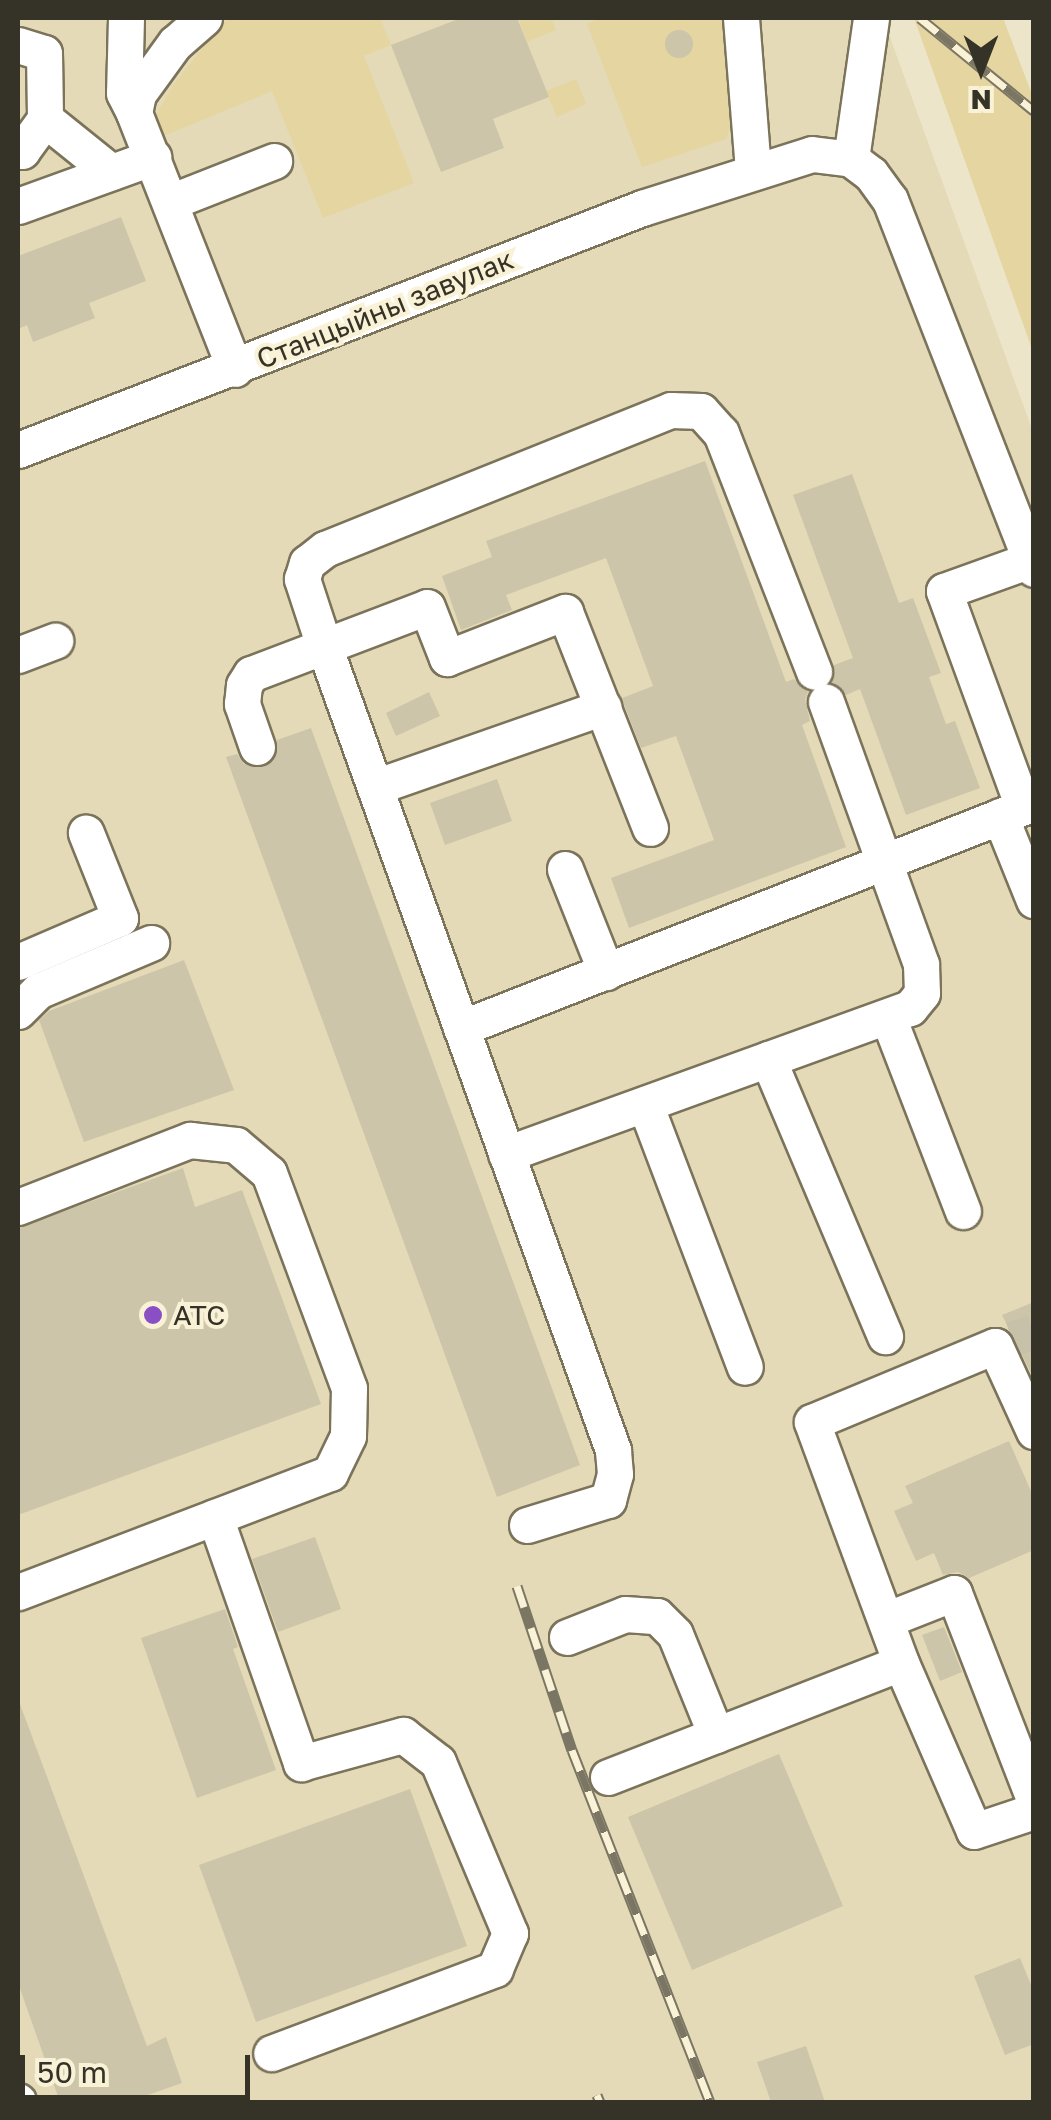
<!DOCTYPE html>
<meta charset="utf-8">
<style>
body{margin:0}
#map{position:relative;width:1051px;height:2120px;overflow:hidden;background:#ede5c9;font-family:"Golos Text",sans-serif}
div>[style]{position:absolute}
.built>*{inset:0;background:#e4dab7}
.green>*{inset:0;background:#e4d5a1}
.building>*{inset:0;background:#ccc5a9}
.round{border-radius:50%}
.minor-tunnel>*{height:35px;margin-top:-17.5px;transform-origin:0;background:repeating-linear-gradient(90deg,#c8c1a9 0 35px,transparent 0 53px)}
.roads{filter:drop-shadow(2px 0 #7b735a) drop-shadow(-2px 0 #7b735a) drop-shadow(0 2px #7b735a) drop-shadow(0 -2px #7b735a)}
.minor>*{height:35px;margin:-17.5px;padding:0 17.5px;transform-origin:17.5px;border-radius:17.5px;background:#fff}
.rail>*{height:11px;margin-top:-5.5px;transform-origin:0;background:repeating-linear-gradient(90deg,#faf2d6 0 22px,#7b7664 0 44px);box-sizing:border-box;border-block:2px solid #7b7664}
.dots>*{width:28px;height:28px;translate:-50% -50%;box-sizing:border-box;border:5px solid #faf2d6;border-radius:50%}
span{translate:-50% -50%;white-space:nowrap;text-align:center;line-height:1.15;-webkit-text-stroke:8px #faf2d6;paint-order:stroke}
.street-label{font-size:28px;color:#353227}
.poi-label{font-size:28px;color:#353227}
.left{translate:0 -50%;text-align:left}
.frame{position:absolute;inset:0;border:20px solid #353227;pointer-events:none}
.north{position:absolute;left:931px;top:20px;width:100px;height:100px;-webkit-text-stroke:8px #faf2d6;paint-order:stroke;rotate:180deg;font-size:28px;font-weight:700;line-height:40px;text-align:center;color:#353227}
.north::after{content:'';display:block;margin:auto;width:35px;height:45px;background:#353227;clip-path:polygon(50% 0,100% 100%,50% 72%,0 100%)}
.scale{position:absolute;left:20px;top:2055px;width:230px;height:45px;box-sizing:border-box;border:5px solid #353227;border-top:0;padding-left:12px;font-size:30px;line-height:35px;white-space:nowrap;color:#353227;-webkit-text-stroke:8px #faf2d6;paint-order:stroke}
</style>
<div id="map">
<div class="built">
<div style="clip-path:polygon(18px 18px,883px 18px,1033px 432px,1033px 2102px,18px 2102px)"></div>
</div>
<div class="green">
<div style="clip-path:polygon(237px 18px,380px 18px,391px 45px,364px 56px,414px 183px,323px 218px,272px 91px,137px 147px,174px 84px,223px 22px)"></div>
<div style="clip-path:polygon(518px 18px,551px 18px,556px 30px,527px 42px)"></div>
<div style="clip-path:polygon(601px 18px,725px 18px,733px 117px,726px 139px,642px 167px,587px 24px)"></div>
<div style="clip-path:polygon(914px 18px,1003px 18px,1033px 97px,1033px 352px)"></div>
<div style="clip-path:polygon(576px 79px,586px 104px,557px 117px,546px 91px)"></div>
</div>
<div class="building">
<div style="clip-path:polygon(461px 18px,517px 18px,549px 97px,493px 119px,504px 148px,441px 172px,391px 45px)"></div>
<div class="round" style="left:665px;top:30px;width:28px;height:28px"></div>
<div style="clip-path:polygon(121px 217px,146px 281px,89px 303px,95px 318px,33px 342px,27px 325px,18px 329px,18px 256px)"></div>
<div style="clip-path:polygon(705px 461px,786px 682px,794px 679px,808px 692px,805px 699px,810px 721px,802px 725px,846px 847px,629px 928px,611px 878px,714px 840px,676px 736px,641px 748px,623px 702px,622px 698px,653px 686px,606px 558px,506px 595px,512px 610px,461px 630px,442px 576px,492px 557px,486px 541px)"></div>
<div style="clip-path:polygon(852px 474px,899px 603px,913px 598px,941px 673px,929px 677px,946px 724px,955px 721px,980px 788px,906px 815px,860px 689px,846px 695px,832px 682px,834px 665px,853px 658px,793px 495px)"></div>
<div style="clip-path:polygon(429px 692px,440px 716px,396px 736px,386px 713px)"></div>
<div style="clip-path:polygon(311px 728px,580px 1465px,497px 1497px,226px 757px,237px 754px,244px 764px,263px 767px,274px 760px,277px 740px)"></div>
<div style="clip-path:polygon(497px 779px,512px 821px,445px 845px,430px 803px)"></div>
<div style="clip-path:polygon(184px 960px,234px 1090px,84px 1142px,39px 1020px,49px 1011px)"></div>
<div style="clip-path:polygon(183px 1168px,195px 1207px,242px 1190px,321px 1404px,18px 1515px,18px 1228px)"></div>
<div style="clip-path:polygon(1034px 1302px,1034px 1379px,1002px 1315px)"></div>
<div style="clip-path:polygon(1009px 1441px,1034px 1498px,1034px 1550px,969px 1578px,958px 1572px,943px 1575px,934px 1553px,916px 1561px,894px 1511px,913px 1503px,905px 1486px)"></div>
<div style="clip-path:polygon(315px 1537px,341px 1609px,278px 1632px,252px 1559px)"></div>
<div style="clip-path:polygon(225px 1609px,238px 1647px,233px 1649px,276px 1770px,197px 1798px,141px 1638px)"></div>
<div style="clip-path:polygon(944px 1627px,962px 1672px,940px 1681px,922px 1635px)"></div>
<div style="clip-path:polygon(20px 1704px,147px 2046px,166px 2037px,182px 2083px,128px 2102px,60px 2102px,18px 1983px)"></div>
<div style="clip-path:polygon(779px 1754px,843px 1906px,692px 1970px,628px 1817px)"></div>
<div style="clip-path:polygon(410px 1789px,467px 1946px,256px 2022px,199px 1865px)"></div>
<div style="clip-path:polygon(1020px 1958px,1034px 1992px,1034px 2044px,1005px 2055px,974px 1976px)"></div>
<div style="clip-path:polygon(806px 2046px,825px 2102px,771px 2102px,757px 2062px)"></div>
</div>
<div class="minor-tunnel">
<div style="left:1012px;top:1339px;width:23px;rotate:-20deg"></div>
</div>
<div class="roads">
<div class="minor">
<div style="left:126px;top:18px;width:75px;rotate:91.5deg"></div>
<div style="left:124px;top:93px;width:22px;rotate:63deg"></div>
<div style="left:204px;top:18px;width:38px;rotate:139deg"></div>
<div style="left:175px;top:43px;width:63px;rotate:126deg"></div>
<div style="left:138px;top:94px;width:19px;rotate:102deg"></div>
<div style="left:134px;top:113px;width:275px;rotate:68.5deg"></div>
<div style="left:741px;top:18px;width:152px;rotate:85.5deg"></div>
<div style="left:18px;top:45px;width:27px;rotate:17deg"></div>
<div style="left:44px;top:53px;width:66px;rotate:89.1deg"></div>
<div style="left:45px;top:119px;width:39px;rotate:126deg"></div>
<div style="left:22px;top:151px;width:4px;rotate:180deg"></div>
<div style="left:45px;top:119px;width:85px;rotate:38.8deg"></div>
<div style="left:851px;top:159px;width:142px;rotate:-81.9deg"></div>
<div style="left:170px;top:202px;width:112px;rotate:-21.5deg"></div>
<div style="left:18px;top:206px;width:144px;rotate:-19.9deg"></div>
<div style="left:18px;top:450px;width:669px;rotate:-21.2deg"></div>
<div style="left:642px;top:208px;width:178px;rotate:-17.6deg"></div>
<div style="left:812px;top:154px;width:39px;rotate:7deg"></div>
<div style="left:851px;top:159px;width:25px;rotate:37deg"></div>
<div style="left:871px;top:174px;width:32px;rotate:54deg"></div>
<div style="left:890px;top:200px;width:396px;rotate:68.7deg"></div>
<div style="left:18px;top:655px;width:40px;rotate:-21deg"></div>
<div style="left:257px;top:747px;width:46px;rotate:-109.2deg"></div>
<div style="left:242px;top:704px;width:19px;rotate:-84deg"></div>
<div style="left:244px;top:685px;width:13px;rotate:-58deg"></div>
<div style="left:251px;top:674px;width:188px;rotate:-20.8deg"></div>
<div style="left:427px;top:607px;width:55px;rotate:68.6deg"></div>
<div style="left:447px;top:658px;width:127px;rotate:-21.3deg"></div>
<div style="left:565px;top:612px;width:232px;rotate:68.5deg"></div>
<div style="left:375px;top:787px;width:242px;rotate:-19.3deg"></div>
<div style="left:1023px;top:807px;width:230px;rotate:-110.1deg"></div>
<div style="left:944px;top:591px;width:91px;rotate:-19.8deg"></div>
<div style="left:1000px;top:816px;width:91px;rotate:68deg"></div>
<div style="left:565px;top:869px;width:111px;rotate:68.3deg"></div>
<div style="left:18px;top:962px;width:111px;rotate:-23.3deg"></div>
<div style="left:120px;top:918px;width:92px;rotate:-111.8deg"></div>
<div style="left:18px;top:1011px;width:28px;rotate:-45deg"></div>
<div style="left:38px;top:991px;width:123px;rotate:-23deg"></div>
<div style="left:888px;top:1017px;width:208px;rotate:68.9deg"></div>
<div style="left:461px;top:1028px;width:616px;rotate:-21.44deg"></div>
<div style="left:768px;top:1059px;width:301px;rotate:67.1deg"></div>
<div style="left:645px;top:1104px;width:281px;rotate:69.2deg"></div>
<div style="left:506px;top:1154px;width:430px;rotate:-19.9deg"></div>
<div style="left:910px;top:1008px;width:19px;rotate:-51deg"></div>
<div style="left:922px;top:993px;width:29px;rotate:-92deg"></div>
<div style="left:921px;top:964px;width:279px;rotate:-109.9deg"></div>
<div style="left:18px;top:1207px;width:185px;rotate:-21.3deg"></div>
<div style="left:190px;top:1140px;width:46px;rotate:6.2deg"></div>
<div style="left:236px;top:1145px;width:43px;rotate:40.3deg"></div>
<div style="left:269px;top:1173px;width:229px;rotate:69.6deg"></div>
<div style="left:349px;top:1388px;width:48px;rotate:91.2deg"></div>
<div style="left:348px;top:1436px;width:41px;rotate:115.9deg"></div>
<div style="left:330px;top:1473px;width:334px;rotate:159.1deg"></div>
<div style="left:215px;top:1517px;width:261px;rotate:70.7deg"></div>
<div style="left:301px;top:1763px;width:106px;rotate:-15.4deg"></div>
<div style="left:403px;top:1735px;width:44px;rotate:37.6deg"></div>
<div style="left:438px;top:1762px;width:186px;rotate:67.2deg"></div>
<div style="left:510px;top:1933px;width:39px;rotate:113deg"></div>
<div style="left:495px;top:1969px;width:239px;rotate:159.4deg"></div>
<div style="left:527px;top:1525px;width:85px;rotate:-17.2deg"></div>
<div style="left:608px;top:1500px;width:27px;rotate:-75deg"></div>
<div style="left:615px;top:1474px;width:24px;rotate:-95deg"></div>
<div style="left:613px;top:1450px;width:854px;rotate:-109.77deg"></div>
<div style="left:324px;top:646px;width:71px;rotate:-108.2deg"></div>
<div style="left:302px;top:579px;width:17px;rotate:-73deg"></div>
<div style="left:307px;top:563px;width:23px;rotate:-38deg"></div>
<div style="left:325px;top:549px;width:373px;rotate:-21.9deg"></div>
<div style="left:671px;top:410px;width:30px;rotate:2deg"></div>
<div style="left:701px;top:411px;width:30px;rotate:48deg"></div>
<div style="left:721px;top:433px;width:256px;rotate:68.7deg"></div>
<div style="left:888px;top:1619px;width:71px;rotate:-21.5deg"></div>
<div style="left:954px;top:1593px;width:221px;rotate:68.8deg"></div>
<div style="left:567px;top:1637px;width:62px;rotate:-21.6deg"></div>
<div style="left:625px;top:1614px;width:32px;rotate:4deg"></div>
<div style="left:657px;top:1616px;width:25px;rotate:45deg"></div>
<div style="left:675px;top:1634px;width:109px;rotate:67.9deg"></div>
<div style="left:901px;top:1663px;width:183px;rotate:66.5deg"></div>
<div style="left:974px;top:1831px;width:63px;rotate:-18.4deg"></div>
<div style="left:608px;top:1777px;width:314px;rotate:-21.3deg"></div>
<div style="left:901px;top:1663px;width:257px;rotate:-110.3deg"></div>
<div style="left:812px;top:1422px;width:198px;rotate:-22.6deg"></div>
<div style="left:995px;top:1346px;width:94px;rotate:65.4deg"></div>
<div style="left:18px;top:2101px;width:1px;rotate:90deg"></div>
</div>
</div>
<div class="rail">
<div style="left:920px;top:18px;width:147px;rotate:39.2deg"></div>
<div style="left:517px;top:1586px;width:173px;rotate:71.5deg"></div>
<div style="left:572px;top:1750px;width:378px;rotate:68.6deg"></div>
<div style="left:597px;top:2095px;width:8px;rotate:67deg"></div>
</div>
<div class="dots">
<div style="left:153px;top:1315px;background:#8a4fc5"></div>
</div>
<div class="street-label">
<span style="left:385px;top:309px;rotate:-22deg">Станцыйны завулак</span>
</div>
<div class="poi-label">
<span class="left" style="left:173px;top:1315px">АТС</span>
</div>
<div class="frame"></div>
<div class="north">N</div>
<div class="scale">50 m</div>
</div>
